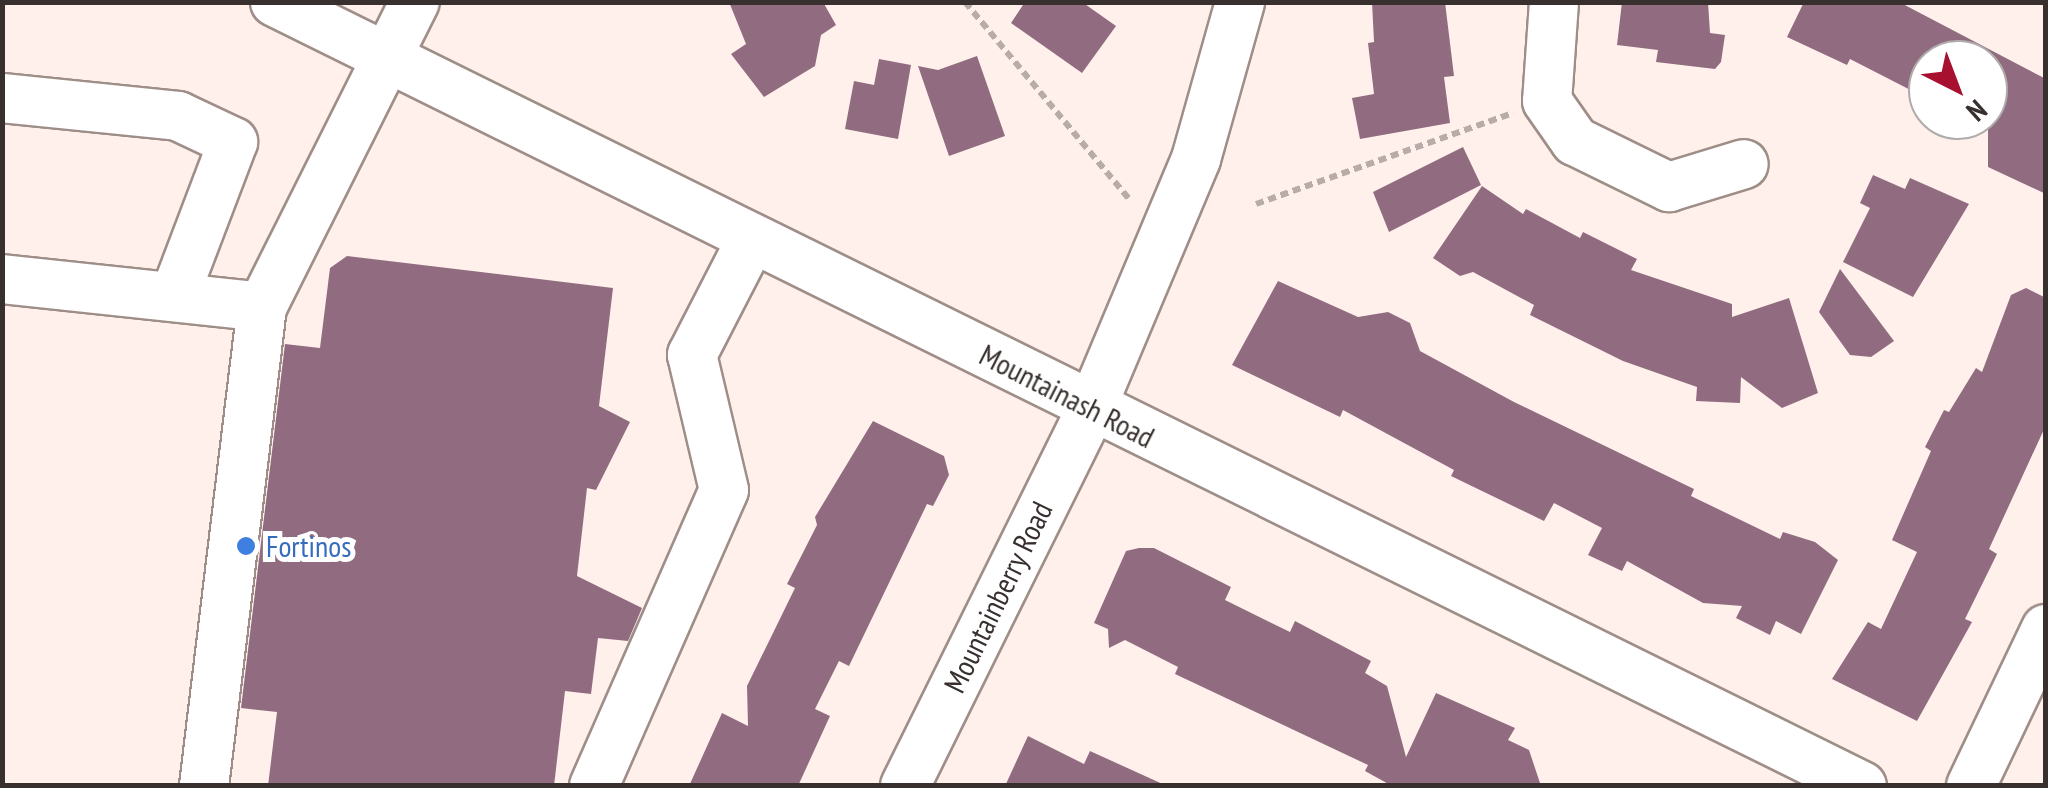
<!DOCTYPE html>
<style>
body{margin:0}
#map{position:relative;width:2048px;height:788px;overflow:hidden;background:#fff0eb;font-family:"PT Sans Narrow",sans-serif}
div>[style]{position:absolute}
.building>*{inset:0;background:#916c80}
.path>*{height:6px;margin-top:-3px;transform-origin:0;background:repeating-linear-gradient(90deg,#b8aca8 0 8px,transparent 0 13px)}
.roads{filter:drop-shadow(2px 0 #9f8e88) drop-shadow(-2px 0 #9f8e88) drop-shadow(0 2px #9f8e88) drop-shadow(0 -2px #9f8e88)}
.minor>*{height:48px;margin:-24px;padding:0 24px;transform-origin:24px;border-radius:24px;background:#fff}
.dots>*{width:28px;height:28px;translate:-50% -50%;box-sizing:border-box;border:5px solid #fff;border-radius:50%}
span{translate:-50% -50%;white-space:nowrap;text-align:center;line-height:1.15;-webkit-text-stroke:10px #fff;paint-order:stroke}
.street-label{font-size:30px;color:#37302e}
.shop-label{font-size:30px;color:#366cbe}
.left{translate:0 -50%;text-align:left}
.frame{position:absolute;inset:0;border:5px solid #37302e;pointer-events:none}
.north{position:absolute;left:1908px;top:40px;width:100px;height:100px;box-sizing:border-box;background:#fff;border:2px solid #afacab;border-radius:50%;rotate:138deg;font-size:28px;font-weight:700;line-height:40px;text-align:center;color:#37302e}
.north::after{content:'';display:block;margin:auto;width:35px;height:45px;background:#a8102f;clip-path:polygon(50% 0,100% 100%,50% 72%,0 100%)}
</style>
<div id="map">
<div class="building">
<div style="clip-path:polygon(729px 2px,823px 2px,836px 25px,821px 35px,815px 66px,764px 97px,731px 54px,746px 44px)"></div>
<div style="clip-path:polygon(1025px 2px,1082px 2px,1116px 26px,1082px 73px,1011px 23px)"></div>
<div style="clip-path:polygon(1372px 2px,1445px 2px,1454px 76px,1444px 77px,1450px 123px,1360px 139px,1352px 98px,1374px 94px,1368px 43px,1374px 42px)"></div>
<div style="clip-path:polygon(1622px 2px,1708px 2px,1710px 33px,1725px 35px,1721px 62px,1715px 69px,1656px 62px,1658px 50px,1617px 45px)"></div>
<div style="clip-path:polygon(1804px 2px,1899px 2px,2046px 79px,2046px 194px,1988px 167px,1988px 60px,1928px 60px,1928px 99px,1850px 59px,1847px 65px,1787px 37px)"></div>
<div style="clip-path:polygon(977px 56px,1005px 136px,949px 156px,918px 66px,938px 70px)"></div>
<div style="clip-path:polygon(879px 59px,911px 65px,898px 139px,845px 129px,854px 81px,874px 85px)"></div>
<div style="clip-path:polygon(1463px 147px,1481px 185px,1389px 232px,1373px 192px)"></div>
<div style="clip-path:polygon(1873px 175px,1905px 189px,1910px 178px,1969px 204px,1913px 297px,1843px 262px,1870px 208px,1860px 203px)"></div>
<div style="clip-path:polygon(1482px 186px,1523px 214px,1526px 209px,1580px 238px,1583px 232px,1637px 259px,1631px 270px,1732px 304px,1732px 317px,1789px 298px,1818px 393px,1782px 408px,1741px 377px,1740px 403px,1696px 401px,1697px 387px,1623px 361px,1530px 315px,1534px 305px,1473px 272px,1460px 276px,1433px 258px)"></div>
<div style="clip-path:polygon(347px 256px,613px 288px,599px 406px,630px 422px,596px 490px,587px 488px,577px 576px,642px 608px,628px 641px,598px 638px,591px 694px,565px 691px,554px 786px,268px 786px,277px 712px,241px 708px,285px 344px,320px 348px,330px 268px)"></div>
<div style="clip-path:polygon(1840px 269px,1894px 341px,1871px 357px,1850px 355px,1819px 312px)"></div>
<div style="clip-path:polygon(1278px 281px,1358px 317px,1388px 312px,1410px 323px,1420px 351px,1514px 402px,1694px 489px,1691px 496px,1780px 539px,1783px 532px,1815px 542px,1838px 560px,1801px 634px,1776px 621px,1770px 635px,1736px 618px,1742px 606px,1703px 603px,1627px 561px,1622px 571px,1588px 555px,1602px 528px,1554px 503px,1544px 521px,1451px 476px,1454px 470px,1343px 410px,1340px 417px,1232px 365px)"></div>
<div style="clip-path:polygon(2026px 288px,2046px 298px,2046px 425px,1989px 549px,1997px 554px,1965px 619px,1972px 622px,1917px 721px,1832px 679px,1868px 622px,1881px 629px,1917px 552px,1892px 540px,1931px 451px,1925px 447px,1944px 410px,1949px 412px,1976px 368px,1982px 372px,2011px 295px)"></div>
<div style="clip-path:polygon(873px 421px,944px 456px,949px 475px,933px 506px,927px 504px,849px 666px,839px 661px,815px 709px,830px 716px,798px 786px,689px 786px,722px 713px,748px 726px,747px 686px,795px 588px,787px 584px,817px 525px,815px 517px)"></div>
<div style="clip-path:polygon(1139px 548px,1154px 548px,1231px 587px,1225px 600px,1290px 632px,1295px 621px,1371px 661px,1365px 673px,1387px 686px,1406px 757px,1436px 693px,1515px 728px,1508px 740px,1529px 750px,1541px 786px,1392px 786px,1365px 771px,1368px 765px,1175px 674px,1178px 667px,1125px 640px,1109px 648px,1108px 629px,1094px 623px,1126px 551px)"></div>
<div style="clip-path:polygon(1028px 736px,1084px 764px,1090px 751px,1167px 786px,1005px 786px)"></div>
</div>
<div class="path">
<div style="left:965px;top:2px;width:258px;rotate:50.2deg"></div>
<div style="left:1256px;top:204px;width:273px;rotate:-19.5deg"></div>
</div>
<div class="roads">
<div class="minor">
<div style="left:275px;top:2px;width:1770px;rotate:26.29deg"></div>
<div style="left:1554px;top:2px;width:99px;rotate:94deg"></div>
<div style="left:1547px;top:101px;width:49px;rotate:55deg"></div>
<div style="left:1575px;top:141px;width:105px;rotate:26.1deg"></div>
<div style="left:1669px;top:187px;width:78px;rotate:-17deg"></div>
<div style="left:2px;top:98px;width:177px;rotate:5.8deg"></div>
<div style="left:178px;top:116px;width:61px;rotate:25.3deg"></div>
<div style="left:233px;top:142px;width:164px;rotate:110.8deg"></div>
<div style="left:2px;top:279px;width:262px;rotate:6.1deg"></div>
<div style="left:204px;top:786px;width:482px;rotate:-83.1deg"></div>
<div style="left:262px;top:307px;width:341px;rotate:-63.4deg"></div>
<div style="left:594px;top:786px;width:323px;rotate:-66.3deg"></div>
<div style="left:724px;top:490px;width:139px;rotate:-103.3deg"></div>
<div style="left:692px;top:355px;width:129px;rotate:-62.8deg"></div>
<div style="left:905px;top:786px;width:420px;rotate:-63.7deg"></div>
<div style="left:1091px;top:409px;width:271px;rotate:-67.2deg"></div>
<div style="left:1196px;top:159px;width:163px;rotate:-74.3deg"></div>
<div style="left:1971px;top:786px;width:174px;rotate:-64.5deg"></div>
</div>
</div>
<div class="dots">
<div style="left:246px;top:546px;background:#3f7fe0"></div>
</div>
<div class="street-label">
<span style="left:1067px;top:396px;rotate:27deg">Mountainash Road</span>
<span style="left:998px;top:597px;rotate:-64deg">Mountainberry Road</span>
</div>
<div class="shop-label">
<span class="left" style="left:266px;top:546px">Fortinos</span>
</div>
<div class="frame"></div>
<div class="north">N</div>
</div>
